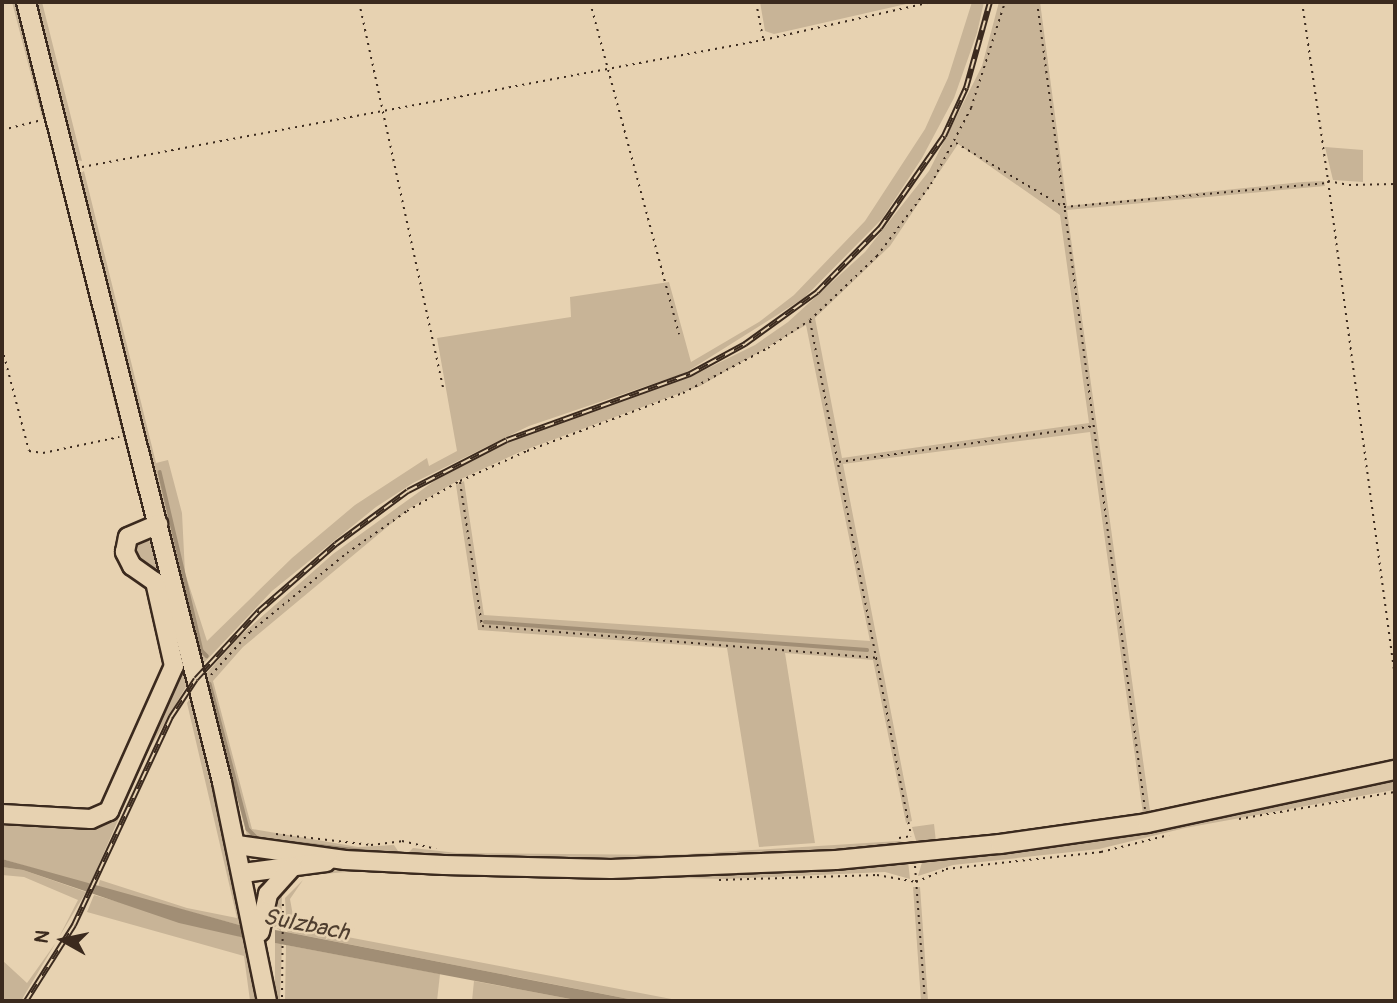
<!DOCTYPE html>
<style>
body{margin:0}
#map{position:relative;width:1397px;height:1003px;overflow:hidden;background:#e7d2b1;font-family:Pangolin,sans-serif}
div>[style]{position:absolute}
.green>*{inset:0;background:#c8b497}
.water>*{inset:0;background:#a18e75}
.stream>*{height:3.5px;margin:-1.75px;padding:0 1.75px;transform-origin:1.75px;border-radius:1.75px;background:#a18e75}
.path>*{height:2px;margin-top:-1px;transform-origin:0;background:repeating-linear-gradient(90deg,#3b2a1e 0 2px,transparent 0 7px)}
.roads{filter:drop-shadow(2px 0 #3b2a1e) drop-shadow(-2px 0 #3b2a1e) drop-shadow(0 2px #3b2a1e) drop-shadow(0 -2px #3b2a1e)}
.minor>*{height:18px;margin:-9px;padding:0 9px;transform-origin:9px;border-radius:9px;background:#e7d2b1}
.rail>*{height:6px;margin-top:-3px;transform-origin:0;background:repeating-linear-gradient(90deg,#e7d2b1 0 10px,#3b2a1e 0 20px);box-sizing:border-box;border-block:2px solid #3b2a1e}
span{translate:-50% -50%;white-space:nowrap;text-align:center;line-height:1.15;-webkit-text-stroke:5px #e7d2b1;paint-order:stroke}
.water-label{font-size:23px;color:#4f3e2f;font-style:italic}
.frame{position:absolute;inset:0;border:4px solid #3b2a1e;pointer-events:none}
.north{position:absolute;left:28px;top:905px;width:70px;height:70px;-webkit-text-stroke:5px #e7d2b1;paint-order:stroke;rotate:279deg;font-size:19px;font-weight:700;line-height:28px;text-align:center;color:#3b2a1e}
.north::after{content:'';display:block;margin:auto;width:24px;height:32px;background:#3b2a1e;clip-path:polygon(50% 0,100% 100%,50% 72%,0 100%)}
</style>
<div id="map">
<div class="green">
<div style="clip-path:polygon(12px 2px,21px 2px,46px 116px,42px 117px)"></div>
<div style="clip-path:polygon(33px 2px,42px 2px,82px 161px,72px 159px)"></div>
<div style="clip-path:polygon(760px 2px,915px 2px,774px 34px,765px 31px)"></div>
<div style="clip-path:polygon(972px 2px,984px 2px,977px 33px,954px 98px,922px 158px,882px 219px,804px 298px,685px 373px,529px 426px,413px 483px,376px 507px,272px 591px,202px 665px,79px 174px,84px 171px,156px 463px,168px 460px,182px 513px,185px 573px,207px 641px,292px 558px,355px 505px,427px 458px,429px 466px,457px 451px,437px 338px,571px 317px,570px 297px,669px 282px,691px 362px,759px 322px,794px 295px,865px 221px,925px 129px,948px 78px)"></div>
<div style="clip-path:polygon(evenodd,999px 2px,1040px 2px,1067px 206px,1303px 182px,1324px 181px,1325px 186px,1067px 210px,1150px 811px,1280px 787px,1395px 758px,1395px 764px,1172px 814px,918px 847px,912px 827px,934px 824px,936px 842px,1143px 814px,1090px 432px,843px 464px,912px 821px,906px 823px,873px 660px,785px 653px,815px 843px,759px 847px,727px 648px,478px 630px,456px 485px,464px 481px,484px 615px,870px 641px,806px 325px,700px 386px,522px 451px,459px 480px,410px 508px,243px 647px,213px 681px,252px 829px,358px 847px,394px 845px,398px 851px,381px 857px,248px 839px,205px 675px,241px 635px,333px 554px,437px 479px,514px 438px,690px 377px,755px 345px,788px 322px,865px 252px,929px 171px,982px 66px,999px 2px,958px 144px,1060px 215px,1089px 423px,842px 458px,815px 318px,890px 246px,958px 144px)"></div>
<div style="clip-path:polygon(45px 124px,52px 127px,143px 509px,122px 433px)"></div>
<div style="clip-path:polygon(1325px 147px,1363px 150px,1363px 182px,1333px 180px)"></div>
<div style="clip-path:polygon(141px 537px,154px 544px,190px 680px,147px 753px,90px 885px,2px 859px,2px 818px,110px 822px,143px 741px,174px 682px,158px 581px,135px 550px)"></div>
<div style="clip-path:polygon(194px 692px,231px 850px,243px 926px,98px 887px,100px 880px,187px 908px,237px 918px,187px 703px)"></div>
<div style="clip-path:polygon(1395px 778px,1394px 790px,1185px 828px,1099px 849px,953px 865px,918px 876px,923px 859px,1218px 817px)"></div>
<div style="clip-path:polygon(899px 841px,906px 843px,905px 849px,629px 862px,410px 857px,408px 853px,413px 848px,457px 853px,672px 855px)"></div>
<div style="clip-path:polygon(908px 861px,910px 879px,885px 872px,725px 879px,411px 872px)"></div>
<div style="clip-path:polygon(2px 867px,23px 870px,86px 892px,21px 1001px,2px 1001px,2px 960px,27px 983px,57px 941px,78px 900px,24px 877px,2px 875px)"></div>
<div style="clip-path:polygon(394px 868px,299px 876px,282px 895px,281px 931px,271px 924px,274px 899px,296px 873px)"></div>
<div style="clip-path:polygon(303px 880px,290px 899px,295px 927px,682px 1001px,639px 1001px,287px 932px,285px 898px)"></div>
<div style="clip-path:polygon(913px 887px,920px 887px,928px 1001px,921px 1001px)"></div>
<div style="clip-path:polygon(94px 895px,245px 938px,260px 1001px,250px 1001px,244px 956px,87px 912px)"></div>
<div style="clip-path:polygon(275px 943px,282px 944px,280px 1001px,276px 1001px,275px 990px)"></div>
<div style="clip-path:polygon(286px 945px,440px 974px,437px 1001px,285px 1001px)"></div>
<div style="clip-path:polygon(474px 981px,581px 1001px,472px 1001px)"></div>
</div>
<div class="water">
<div style="clip-path:polygon(2px 859px,243px 926px,245px 938px,179px 923px,23px 870px,2px 867px)"></div>
<div style="clip-path:polygon(275px 930px,281px 931px,639px 1001px,581px 1001px,275px 943px)"></div>
</div>
<div class="stream">
<div style="left:160px;top:472px;width:184px;rotate:76.8deg"></div>
<div style="left:202px;top:651px;width:7px;rotate:45deg"></div>
<div style="left:485px;top:622px;width:383px;rotate:4.2deg"></div>
<div style="left:210px;top:684px;width:150px;rotate:75.3deg"></div>
<div style="left:248px;top:829px;width:14px;rotate:45deg"></div>
<div style="left:266px;top:840px;width:115px;rotate:6.5deg"></div>
</div>
<div class="path">
<div style="left:359px;top:2px;width:395px;rotate:77.7deg"></div>
<div style="left:590px;top:2px;width:344px;rotate:75deg"></div>
<div style="left:756px;top:2px;width:38px;rotate:79deg"></div>
<div style="left:1037px;top:2px;width:814px;rotate:82.38deg"></div>
<div style="left:1302px;top:2px;width:181px;rotate:81.7deg"></div>
<div style="left:1328px;top:181px;width:21px;rotate:11deg"></div>
<div style="left:1349px;top:185px;width:46px;rotate:-1.2deg"></div>
<div style="left:2px;top:130px;width:41px;rotate:-14deg"></div>
<div style="left:956px;top:143px;width:126px;rotate:30.7deg"></div>
<div style="left:1064px;top:207px;width:264px;rotate:-5.2deg"></div>
<div style="left:82px;top:167px;width:693px;rotate:-10.56deg"></div>
<div style="left:763px;top:40px;width:173px;rotate:-12.7deg"></div>
<div style="left:1328px;top:181px;width:501px;rotate:82.31deg"></div>
<div style="left:810px;top:321px;width:525px;rotate:78.9deg"></div>
<div style="left:2px;top:348px;width:106px;rotate:75.3deg"></div>
<div style="left:29px;top:451px;width:14px;rotate:8deg"></div>
<div style="left:43px;top:453px;width:78px;rotate:-11.9deg"></div>
<div style="left:839px;top:462px;width:258px;rotate:-8deg"></div>
<div style="left:460px;top:482px;width:146px;rotate:81.3deg"></div>
<div style="left:482px;top:626px;width:395px;rotate:4.6deg"></div>
<div style="left:211px;top:675px;width:58px;rotate:-47.8deg"></div>
<div style="left:250px;top:632px;width:125px;rotate:-39.2deg"></div>
<div style="left:347px;top:553px;width:73px;rotate:-35deg"></div>
<div style="left:407px;top:511px;width:61px;rotate:-29.5deg"></div>
<div style="left:460px;top:481px;width:73px;rotate:-24.1deg"></div>
<div style="left:527px;top:451px;width:166px;rotate:-20.4deg"></div>
<div style="left:683px;top:393px;width:96px;rotate:-27.9deg"></div>
<div style="left:768px;top:348px;width:50px;rotate:-33.7deg"></div>
<div style="left:810px;top:320px;width:93px;rotate:-43.7deg"></div>
<div style="left:877px;top:256px;width:90px;rotate:-53.1deg"></div>
<div style="left:931px;top:184px;width:86px;rotate:-62.2deg"></div>
<div style="left:971px;top:108px;width:111px;rotate:-72.2deg"></div>
<div style="left:1239px;top:819px;width:158px;rotate:-9.8deg"></div>
<div style="left:276px;top:834px;width:96px;rotate:6.6deg"></div>
<div style="left:371px;top:845px;width:31px;rotate:-7deg"></div>
<div style="left:402px;top:841px;width:35px;rotate:13deg"></div>
<div style="left:899px;top:838px;width:12px;rotate:-9deg"></div>
<div style="left:915px;top:866px;width:135px;rotate:85.8deg"></div>
<div style="left:719px;top:880px;width:158px;rotate:-1.8deg"></div>
<div style="left:877px;top:875px;width:40px;rotate:10deg"></div>
<div style="left:916px;top:882px;width:33px;rotate:-23deg"></div>
<div style="left:946px;top:869px;width:156px;rotate:-6.3deg"></div>
<div style="left:1101px;top:852px;width:70px;rotate:-14deg"></div>
<div style="left:282px;top:997px;width:96px;rotate:-89.4deg"></div>
</div>
<div class="roads">
<div class="minor">
<div style="left:26px;top:2px;width:804px;rotate:75.89deg"></div>
<div style="left:222px;top:782px;width:224px;rotate:78.4deg"></div>
<div style="left:2px;top:814px;width:89px;rotate:3.2deg"></div>
<div style="left:91px;top:819px;width:20px;rotate:-24deg"></div>
<div style="left:109px;top:811px;width:159px;rotate:-65.9deg"></div>
<div style="left:174px;top:666px;width:86px;rotate:-102.7deg"></div>
<div style="left:155px;top:582px;width:28px;rotate:-145deg"></div>
<div style="left:132px;top:566px;width:16px;rotate:-117deg"></div>
<div style="left:125px;top:552px;width:15px;rotate:-79deg"></div>
<div style="left:128px;top:537px;width:33px;rotate:-23deg"></div>
<div style="left:237px;top:845px;width:109px;rotate:7.9deg"></div>
<div style="left:345px;top:860px;width:99px;rotate:2.9deg"></div>
<div style="left:444px;top:865px;width:167px;rotate:1.4deg"></div>
<div style="left:611px;top:869px;width:225px;rotate:-2.3deg"></div>
<div style="left:836px;top:860px;width:165px;rotate:-5.6deg"></div>
<div style="left:1000px;top:844px;width:148px;rotate:-8.1deg"></div>
<div style="left:1147px;top:823px;width:254px;rotate:-12.1deg"></div>
<div style="left:243px;top:873px;width:84px;rotate:-7.5deg"></div>
<div style="left:260px;top:932px;width:39px;rotate:-78deg"></div>
<div style="left:268px;top:894px;width:36px;rotate:-48deg"></div>
</div>
</div>
<div class="rail">
<div style="left:26px;top:1001px;width:90px;rotate:-57.7deg"></div>
<div style="left:74px;top:925px;width:230px;rotate:-65deg"></div>
<div style="left:171px;top:717px;width:45px;rotate:-56.7deg"></div>
<div style="left:196px;top:679px;width:93px;rotate:-47.2deg"></div>
<div style="left:259px;top:611px;width:102px;rotate:-41deg"></div>
<div style="left:336px;top:544px;width:89px;rotate:-36.4deg"></div>
<div style="left:408px;top:491px;width:111px;rotate:-27.3deg"></div>
<div style="left:507px;top:440px;width:195px;rotate:-19.8deg"></div>
<div style="left:690px;top:374px;width:63px;rotate:-28.6deg"></div>
<div style="left:745px;top:344px;width:89px;rotate:-35.8deg"></div>
<div style="left:817px;top:292px;width:90px;rotate:-45.5deg"></div>
<div style="left:880px;top:228px;width:112px;rotate:-55.2deg"></div>
<div style="left:944px;top:136px;width:53px;rotate:-65.4deg"></div>
<div style="left:966px;top:88px;width:89px;rotate:-74.4deg"></div>
</div>
<div class="water-label">
<span style="left:306px;top:925px;rotate:11deg">Sulzbach</span>
</div>
<div class="frame"></div>
<div class="north">N</div>
</div>
